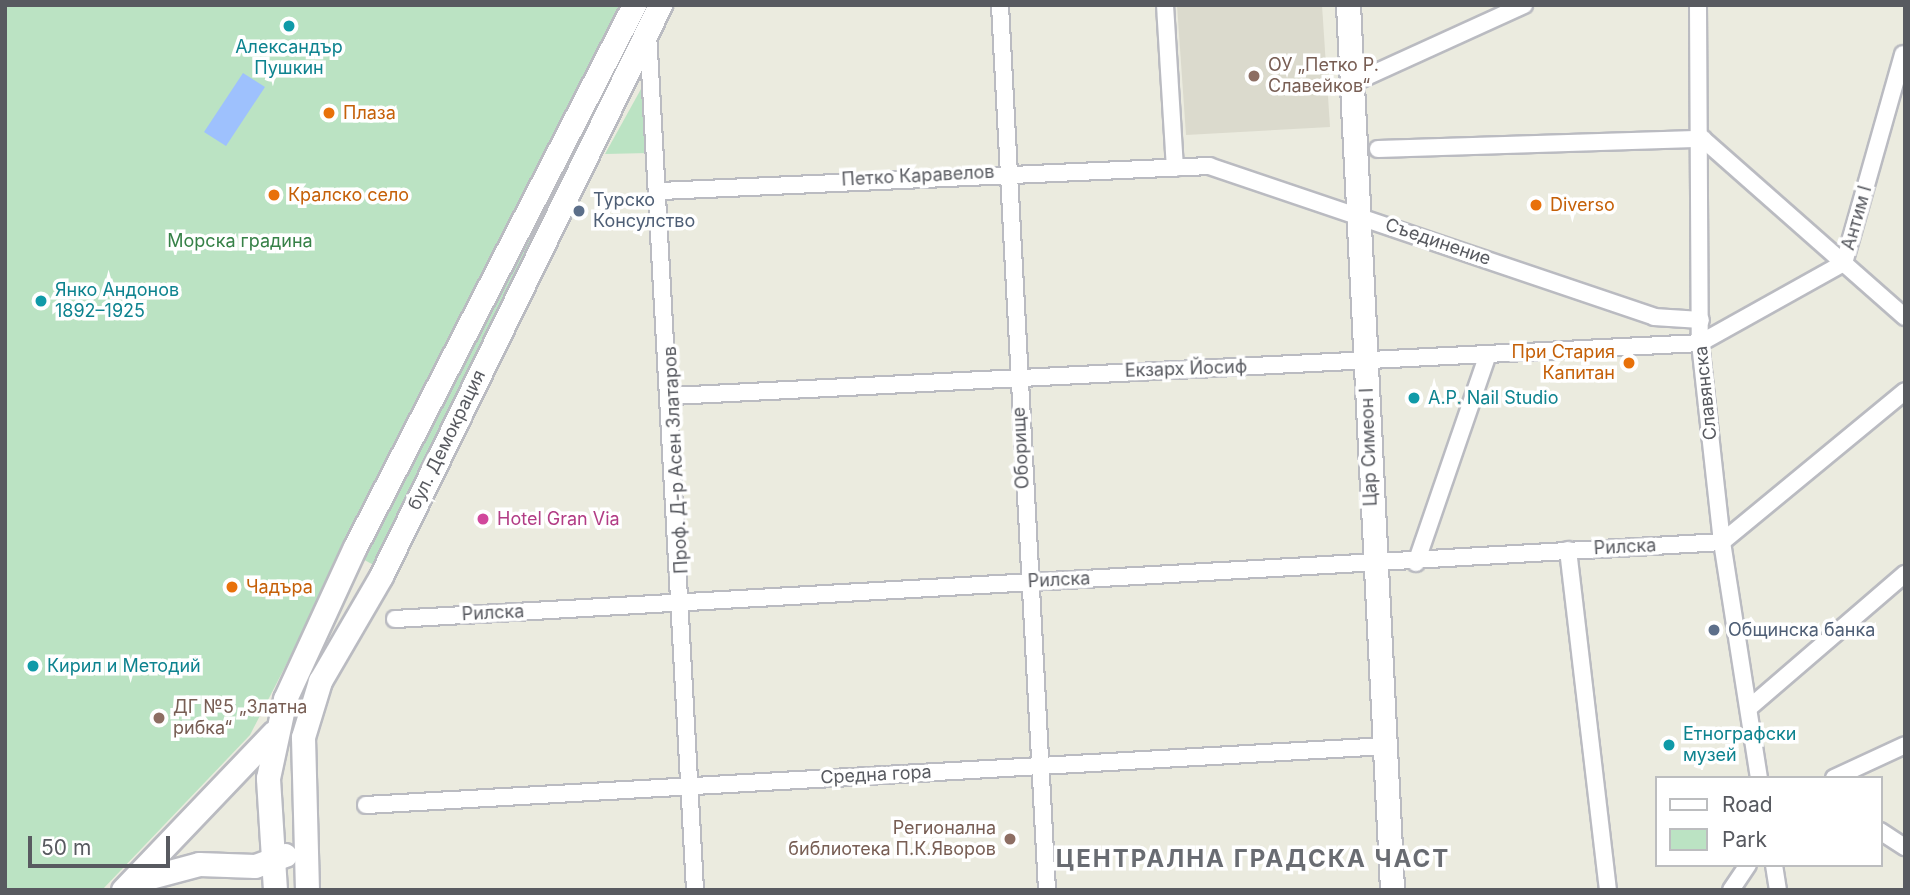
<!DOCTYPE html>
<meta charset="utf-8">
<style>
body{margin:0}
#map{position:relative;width:1910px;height:895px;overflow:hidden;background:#ebebdf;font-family:Inter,sans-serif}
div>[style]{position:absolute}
.education>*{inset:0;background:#dbdacd}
.green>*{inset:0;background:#bbe3c3}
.water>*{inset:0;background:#9ec1fd}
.roads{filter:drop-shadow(2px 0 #babbc1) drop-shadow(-2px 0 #babbc1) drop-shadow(0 2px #babbc1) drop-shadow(0 -2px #babbc1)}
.street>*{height:16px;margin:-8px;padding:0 8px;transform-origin:8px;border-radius:8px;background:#fff}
.secondary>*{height:23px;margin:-11.5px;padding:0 11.5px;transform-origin:11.5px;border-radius:11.5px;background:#fff}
.dots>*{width:19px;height:19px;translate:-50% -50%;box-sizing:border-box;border:4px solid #fff;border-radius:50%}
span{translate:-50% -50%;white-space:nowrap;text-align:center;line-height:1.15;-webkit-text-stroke:7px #fff;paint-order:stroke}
.culture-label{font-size:18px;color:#0d838f}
.left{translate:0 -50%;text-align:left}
.education-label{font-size:18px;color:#785e54}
.right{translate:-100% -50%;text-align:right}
.food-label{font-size:18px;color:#c56008}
.street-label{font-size:18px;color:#585a60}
.service-label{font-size:18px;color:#4e5e75}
.park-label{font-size:18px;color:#368147}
.hotel-label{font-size:18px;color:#b23c85}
.district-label{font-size:24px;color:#696c72;font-weight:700;letter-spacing:2px}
.frame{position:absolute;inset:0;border:7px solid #585a60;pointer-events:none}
.legend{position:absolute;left:1655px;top:776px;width:228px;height:91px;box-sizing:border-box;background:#fff;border:2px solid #bcbdbf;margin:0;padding:9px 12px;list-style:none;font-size:21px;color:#585a60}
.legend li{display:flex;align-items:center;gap:14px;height:35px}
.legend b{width:35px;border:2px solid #bcbdbf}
.scale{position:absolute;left:28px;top:836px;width:142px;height:32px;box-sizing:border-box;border:4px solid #585a60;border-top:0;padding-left:9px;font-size:21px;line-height:24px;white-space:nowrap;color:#585a60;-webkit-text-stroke:5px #fff;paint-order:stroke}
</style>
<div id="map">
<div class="education">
<div style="clip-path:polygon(1177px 5px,1322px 5px,1330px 127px,1186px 135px)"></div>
</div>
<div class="green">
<div style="clip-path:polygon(5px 5px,625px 5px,250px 735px,102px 890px,5px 890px)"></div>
<div style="clip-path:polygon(638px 5px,654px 5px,377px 567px,361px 558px)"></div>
<div style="clip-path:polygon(641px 89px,649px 153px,605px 154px)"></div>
</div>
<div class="water">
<div style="clip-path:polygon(243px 73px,265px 87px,226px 146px,204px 132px)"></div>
</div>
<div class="roads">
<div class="street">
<div style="left:1000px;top:5px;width:886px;rotate:86.96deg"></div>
<div style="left:1165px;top:5px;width:163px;rotate:86.5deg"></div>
<div style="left:1698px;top:5px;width:338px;rotate:89.7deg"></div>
<div style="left:1700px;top:343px;width:200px;rotate:83.7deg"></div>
<div style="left:1722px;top:542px;width:239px;rotate:81.1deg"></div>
<div style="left:648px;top:33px;width:858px;rotate:86.86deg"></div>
<div style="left:1353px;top:83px;width:188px;rotate:-24.5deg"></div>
<div style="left:1378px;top:149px;width:325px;rotate:-1.8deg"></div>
<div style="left:1703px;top:139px;width:269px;rotate:41.4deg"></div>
<div style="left:661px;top:191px;width:549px;rotate:-2.61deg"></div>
<div style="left:1209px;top:166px;width:470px;rotate:18.7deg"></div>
<div style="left:1654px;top:317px;width:47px;rotate:3.7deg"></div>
<div style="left:672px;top:396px;width:1029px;rotate:-2.95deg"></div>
<div style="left:1700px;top:343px;width:165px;rotate:-29.1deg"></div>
<div style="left:1844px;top:263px;width:217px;rotate:-74.2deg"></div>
<div style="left:1722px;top:542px;width:237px;rotate:-39.5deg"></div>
<div style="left:1568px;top:550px;width:342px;rotate:83.3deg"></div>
<div style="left:1416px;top:563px;width:218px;rotate:-71deg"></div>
<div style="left:395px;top:619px;width:1329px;rotate:-3.32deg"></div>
<div style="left:1749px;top:708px;width:206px;rotate:-40.7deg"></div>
<div style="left:1834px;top:778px;width:78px;rotate:-24.9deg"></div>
<div style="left:366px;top:805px;width:1021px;rotate:-3.31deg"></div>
<div style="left:1880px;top:831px;width:30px;rotate:33deg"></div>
<div style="left:1774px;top:865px;width:25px;rotate:81deg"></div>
<div style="left:1731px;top:890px;width:30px;rotate:-56deg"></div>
</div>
<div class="secondary">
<div style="left:1348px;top:5px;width:886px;rotate:87.15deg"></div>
<div style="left:132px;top:882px;width:69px;rotate:-15deg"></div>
<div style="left:199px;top:864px;width:56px;rotate:2deg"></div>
<div style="left:255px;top:866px;width:32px;rotate:-20deg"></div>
<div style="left:123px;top:890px;width:217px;rotate:-46.3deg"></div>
<div style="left:275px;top:890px;width:112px;rotate:-93.6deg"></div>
<div style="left:268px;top:778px;width:81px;rotate:-77.9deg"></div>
<div style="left:285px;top:699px;width:167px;rotate:-65.3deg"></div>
<div style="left:355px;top:547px;width:610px;rotate:-62.76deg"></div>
<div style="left:307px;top:890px;width:153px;rotate:-91.5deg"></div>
<div style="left:303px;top:737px;width:59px;rotate:-73.1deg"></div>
<div style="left:320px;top:681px;width:121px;rotate:-59.8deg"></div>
<div style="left:381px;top:576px;width:636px;rotate:-63.96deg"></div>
</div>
</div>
<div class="dots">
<div style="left:289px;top:26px;background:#0f9aa8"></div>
<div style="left:1254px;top:76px;background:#8d6e63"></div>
<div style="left:329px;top:113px;background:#e8710a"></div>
<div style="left:274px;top:195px;background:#e8710a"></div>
<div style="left:1536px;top:205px;background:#e8710a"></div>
<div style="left:579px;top:211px;background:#5c6f8a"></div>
<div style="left:41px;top:301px;background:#0f9aa8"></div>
<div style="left:1629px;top:363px;background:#e8710a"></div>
<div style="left:1414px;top:398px;background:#0f9aa8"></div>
<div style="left:483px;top:519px;background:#d1479c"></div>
<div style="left:232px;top:587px;background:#e8710a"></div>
<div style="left:1714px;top:630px;background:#5c6f8a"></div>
<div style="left:33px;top:666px;background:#0f9aa8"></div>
<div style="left:159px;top:718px;background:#8d6e63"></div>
<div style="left:1669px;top:745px;background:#0f9aa8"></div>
<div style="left:1010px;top:839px;background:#8d6e63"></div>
</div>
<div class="culture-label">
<span style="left:289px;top:58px">Александър<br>Пушкин</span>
<span class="left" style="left:55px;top:301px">Янко Андонов<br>1892–1925</span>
<span class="left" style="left:1428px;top:398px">A.P. Nail Studio</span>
<span class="left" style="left:47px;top:666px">Кирил и Методий</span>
<span class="left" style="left:1683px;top:745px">Етнографски<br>музей</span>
</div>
<div class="education-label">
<span class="left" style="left:1268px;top:76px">ОУ „Петко Р.<br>Славейков“</span>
<span class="left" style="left:173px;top:718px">ДГ №5 „Златна<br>рибка“</span>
<span class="right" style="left:996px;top:839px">Регионална<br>библиотека П.К.Яворов</span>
</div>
<div class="food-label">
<span class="left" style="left:343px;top:113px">Плаза</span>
<span class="left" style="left:288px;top:195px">Кралско село</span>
<span class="left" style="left:1550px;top:205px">Diverso</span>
<span class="right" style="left:1615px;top:363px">При Стария<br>Капитан</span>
<span class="left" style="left:246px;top:587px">Чадъра</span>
</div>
<div class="street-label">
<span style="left:918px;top:176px;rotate:-3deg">Петко Каравелов</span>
<span style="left:1857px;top:218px;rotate:-74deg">Антим I</span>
<span style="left:1438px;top:242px;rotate:19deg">Съединение</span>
<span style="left:1186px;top:369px;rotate:-2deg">Екзарх Йосиф</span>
<span style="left:1706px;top:393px;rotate:-96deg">Славянска</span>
<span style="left:447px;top:440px;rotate:-64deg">бул. Демокрация</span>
<span style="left:1369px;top:447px;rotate:-92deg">Цар Симеон I</span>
<span style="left:1021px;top:448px;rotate:-93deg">Оборище</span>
<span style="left:676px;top:460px;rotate:-93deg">Проф. Д-р Асен Златаров</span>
<span style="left:1625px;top:547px;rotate:-3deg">Рилска</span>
<span style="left:1059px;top:580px;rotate:-3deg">Рилска</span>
<span style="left:493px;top:613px;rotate:-3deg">Рилска</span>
<span style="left:876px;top:775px;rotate:-3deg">Средна гора</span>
</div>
<div class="service-label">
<span class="left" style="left:593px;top:211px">Турско<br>Консулство</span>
<span class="left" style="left:1728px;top:630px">Общинска банка</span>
</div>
<div class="park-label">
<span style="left:240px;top:241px">Морска градина</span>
</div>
<div class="hotel-label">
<span class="left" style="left:497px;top:519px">Hotel Gran Via</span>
</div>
<div class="district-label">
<span style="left:1253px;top:859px">ЦЕНТРАЛНА ГРАДСКА ЧАСТ</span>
</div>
<div class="frame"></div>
<ul class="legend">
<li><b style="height:9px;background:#fff"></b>Road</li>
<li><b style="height:19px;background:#bbe3c3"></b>Park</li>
</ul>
<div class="scale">50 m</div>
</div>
